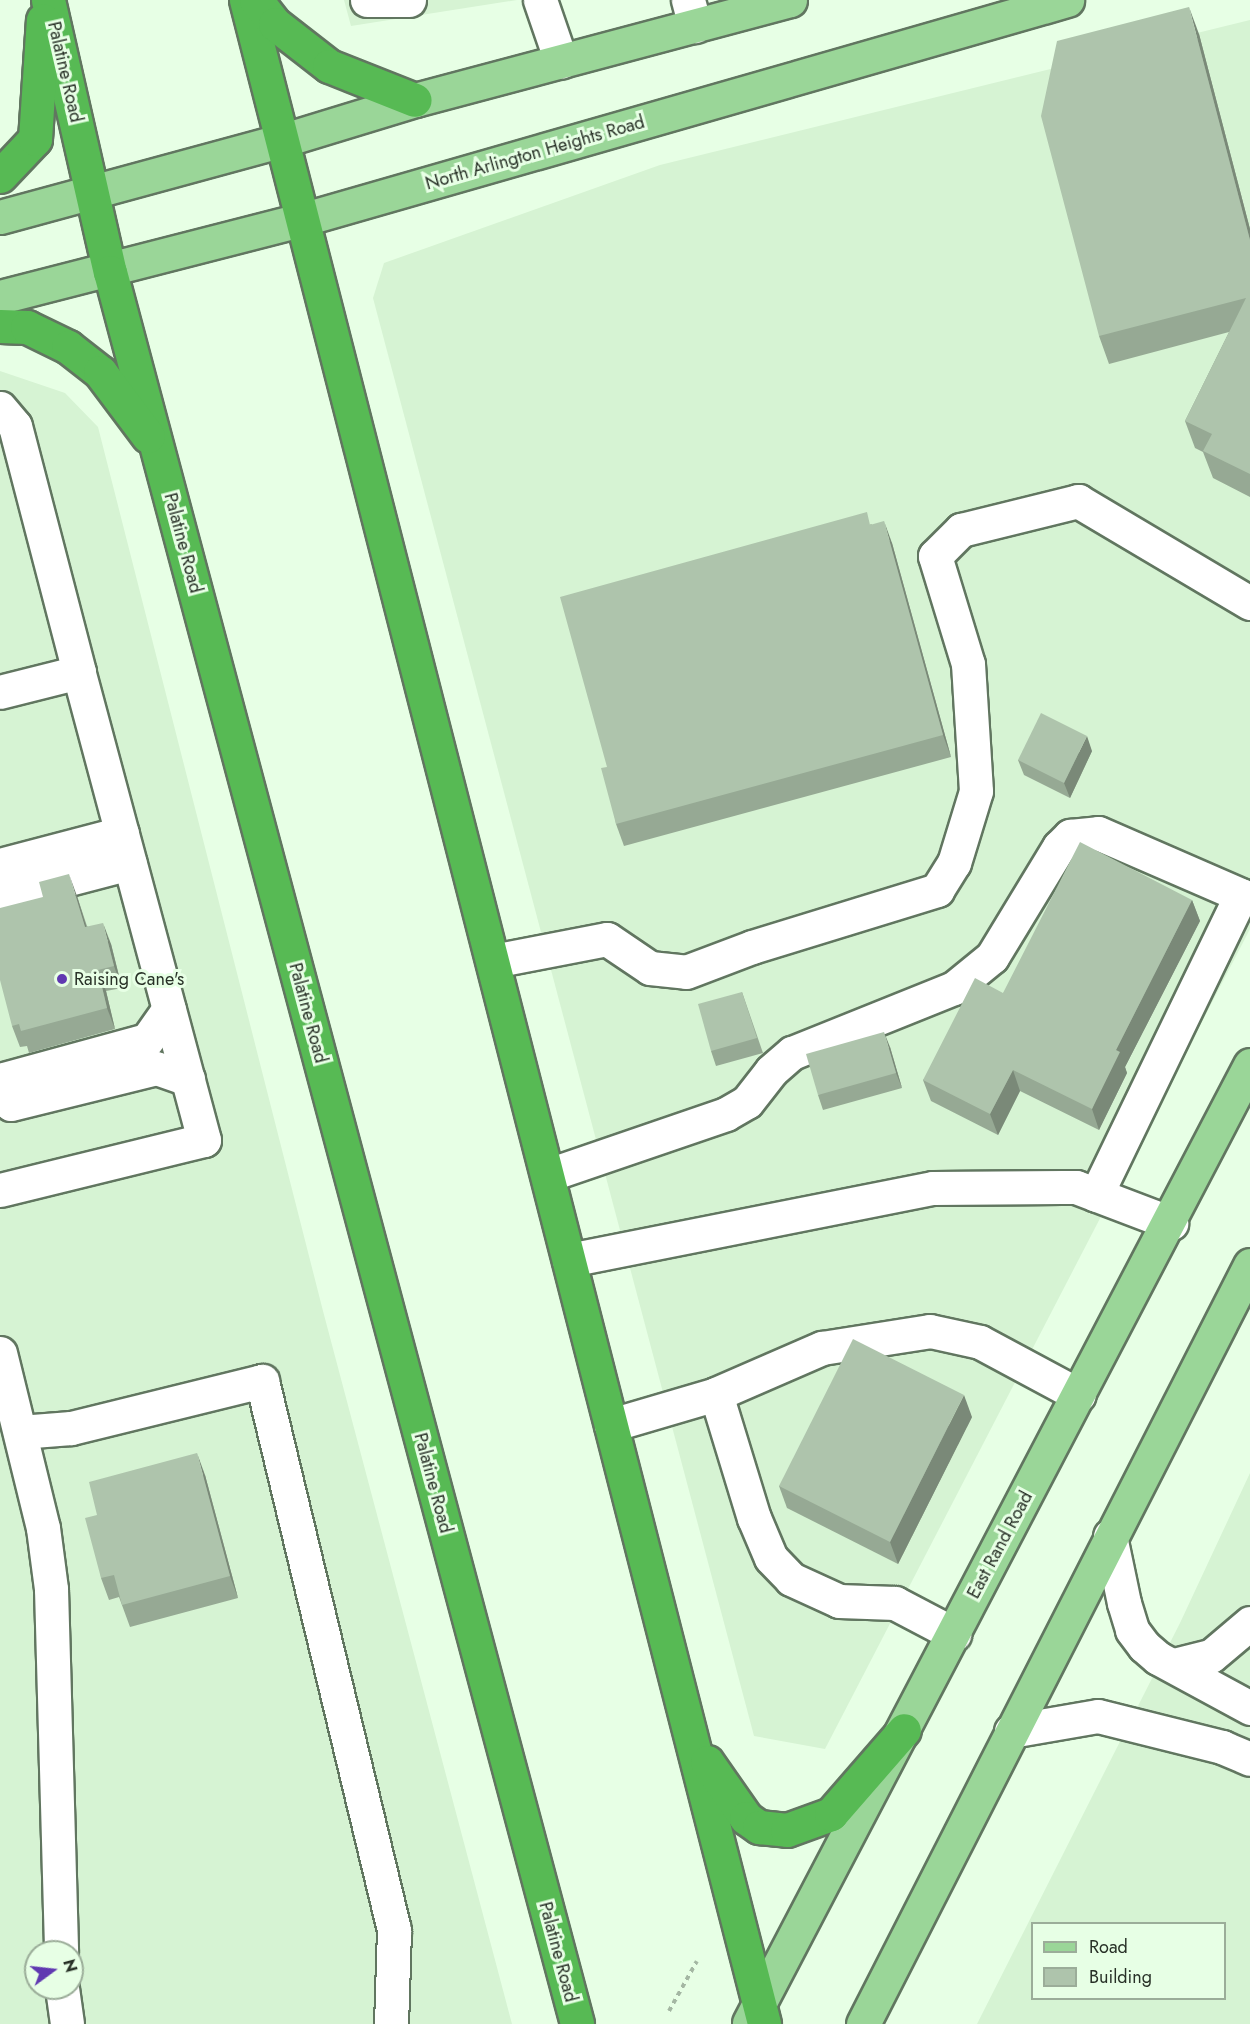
<!DOCTYPE html>
<style>
body{margin:0}
#map{position:relative;width:1250px;height:2024px;overflow:hidden;background:#e7ffe5;font-family:Jost,sans-serif}
div>[style]{position:absolute}
.built>*{inset:0;background:#d6f3d3}
.path>*{height:4px;margin-top:-2px;transform-origin:0;background:repeating-linear-gradient(90deg,#a4b7a3 0 4.5px,transparent 0 9px)}
.roads{filter:drop-shadow(2px 0 #617660) drop-shadow(-2px 0 #617660) drop-shadow(0 2px #617660) drop-shadow(0 -2px #617660)}
.minor>*{height:33px;margin:-16.5px;padding:0 16.5px;transform-origin:16.5px;border-radius:16.5px;background:#fff}
.major>*{height:33px;margin:-16.5px;padding:0 16.5px;transform-origin:16.5px;border-radius:16.5px;background:#9ad698}
.highway>*{height:33px;margin:-16.5px;padding:0 16.5px;transform-origin:16.5px;border-radius:16.5px;background:#57ba54}
.wall>*{inset:0;background:#96a994}
.shaded-wall>*{inset:0;background:#7a8978}
.building>*{inset:0;background:#aec4ac}
.dots>*{width:16px;height:16px;translate:-50% -50%;box-sizing:border-box;border:3px solid #e7ffe5;border-radius:50%}
span{translate:-50% -50%;white-space:nowrap;text-align:center;line-height:1.15;-webkit-text-stroke:6px #e7ffe5;paint-order:stroke}
.street-label{font-size:18px;color:#283127}
.poi-label{font-size:18px;color:#283127}
.left{translate:0 -50%;text-align:left}
.legend{position:absolute;left:1031px;top:1922px;width:195px;height:78px;box-sizing:border-box;background:#e7ffe5;border:2px solid #9bad99;margin:0;padding:8px 10px;list-style:none;font-size:18px;color:#283127}
.legend li{display:flex;align-items:center;gap:12px;height:30px}
.legend b{width:30px;border:2px solid #9bad99}
.north{position:absolute;left:24px;top:1940px;width:60px;height:60px;box-sizing:border-box;background:#e7ffe5;border:2px solid #9bad99;border-radius:50%;rotate:75deg;font-size:16px;font-weight:700;line-height:24px;text-align:center;color:#283127}
.north::after{content:'';display:block;margin:auto;width:21px;height:27px;background:#6039b1;clip-path:polygon(50% 0,100% 100%,50% 72%,0 100%)}
</style>
<div id="map">
<div class="built">
<div style="clip-path:polygon(344px 0,517px 0,351px 26px)"></div>
<div style="clip-path:polygon(1250px 20px,1250px 929px,825px 1749px,754px 1736px,373px 298px,384px 263px,660px 165px)"></div>
<div style="clip-path:polygon(evenodd,0 371px,65px 393px,98px 427px,323px 1311px,512px 2024px,0 2024px,0 371px,36px 1952px,72px 1952px,72px 1988px,36px 1988px,36px 1952px)"></div>
<div style="clip-path:polygon(evenodd,1250px 1473px,1250px 2024px,977px 2024px,1180px 1623px,1250px 1473px,1032px 1924px,1224px 1924px,1224px 1998px,1032px 1998px,1032px 1924px)"></div>
</div>
<div class="path">
<div style="left:669px;top:2011px;width:57px;rotate:-60.8deg"></div>
</div>
<div class="roads">
<div class="minor">
<div style="left:367px;top:0;width:42px"></div>
<div style="left:540px;top:0;width:65px;rotate:71deg"></div>
<div style="left:688px;top:0;width:27px;rotate:75deg"></div>
<div style="left:0;top:408px;width:23px;rotate:50deg"></div>
<div style="left:15px;top:426px;width:254px;rotate:75.4deg"></div>
<div style="left:79px;top:672px;width:81px;rotate:165.8deg"></div>
<div style="left:0;top:865px;width:126px;rotate:-14.7deg"></div>
<div style="left:0;top:897px;width:134px;rotate:-14.7deg"></div>
<div style="left:493px;top:961px;width:116px;rotate:-10.9deg"></div>
<div style="left:607px;top:939px;width:52px;rotate:34deg"></div>
<div style="left:650px;top:968px;width:36px;rotate:6deg"></div>
<div style="left:686px;top:972px;width:71px;rotate:-20.7deg"></div>
<div style="left:752px;top:947px;width:194px;rotate:-17.1deg"></div>
<div style="left:937px;top:890px;width:32px;rotate:-58deg"></div>
<div style="left:954px;top:863px;width:75px;rotate:-73deg"></div>
<div style="left:976px;top:791px;width:127px;rotate:-93.6deg"></div>
<div style="left:968px;top:664px;width:113px;rotate:-107deg"></div>
<div style="left:935px;top:556px;width:37px;rotate:-45deg"></div>
<div style="left:961px;top:530px;width:121px;rotate:-13.9deg"></div>
<div style="left:1078px;top:501px;width:200px;rotate:30.7deg"></div>
<div style="left:0;top:1085px;width:7px;rotate:-56deg"></div>
<div style="left:4px;top:1079px;width:148px;rotate:-15.3deg"></div>
<div style="left:147px;top:1040px;width:38px;rotate:-55deg"></div>
<div style="left:0;top:1095px;width:14px;rotate:39deg"></div>
<div style="left:11px;top:1104px;width:149px;rotate:-13.9deg"></div>
<div style="left:156px;top:1068px;width:34px;rotate:19deg"></div>
<div style="left:548px;top:1175px;width:188px;rotate:-18.9deg"></div>
<div style="left:726px;top:1114px;width:24px;rotate:-30deg"></div>
<div style="left:747px;top:1102px;width:39px;rotate:-52deg"></div>
<div style="left:771px;top:1071px;width:28px;rotate:-41deg"></div>
<div style="left:792px;top:1053px;width:175px;rotate:-21.9deg"></div>
<div style="left:954px;top:988px;width:49px;rotate:-39.2deg"></div>
<div style="left:992px;top:957px;width:129px;rotate:-58.7deg"></div>
<div style="left:1059px;top:847px;width:16px;rotate:-45deg"></div>
<div style="left:1070px;top:836px;width:28px;rotate:-6deg"></div>
<div style="left:1098px;top:833px;width:166px;rotate:23.5deg"></div>
<div style="left:0;top:1190px;width:210px;rotate:-13.8deg"></div>
<div style="left:204px;top:1140px;width:484px;rotate:-105deg"></div>
<div style="left:1096px;top:1195px;width:333px;rotate:-64.2deg"></div>
<div style="left:569px;top:1260px;width:371px;rotate:-11.2deg"></div>
<div style="left:933px;top:1188px;width:143px;rotate:-0.4deg"></div>
<div style="left:1076px;top:1187px;width:102px;rotate:20.8deg"></div>
<div style="left:0;top:1353px;width:180px;rotate:76.2deg"></div>
<div style="left:43px;top:1528px;width:62px;rotate:82.5deg"></div>
<div style="left:51px;top:1589px;width:363px;rotate:88.4deg"></div>
<div style="left:716px;top:1394px;width:130px;rotate:73deg"></div>
<div style="left:754px;top:1518px;width:43px;rotate:67deg"></div>
<div style="left:771px;top:1558px;width:29px;rotate:46deg"></div>
<div style="left:791px;top:1579px;width:53px;rotate:24.6deg"></div>
<div style="left:839px;top:1601px;width:56px;rotate:2deg"></div>
<div style="left:895px;top:1603px;width:67px;rotate:27.7deg"></div>
<div style="left:611px;top:1425px;width:109px;rotate:-16.4deg"></div>
<div style="left:716px;top:1394px;width:116px;rotate:-23.5deg"></div>
<div style="left:822px;top:1348px;width:109px;rotate:-8.9deg"></div>
<div style="left:930px;top:1331px;width:51px;rotate:12.4deg"></div>
<div style="left:980px;top:1342px;width:112px;rotate:28.2deg"></div>
<div style="left:20px;top:1432px;width:51px;rotate:-4.5deg"></div>
<div style="left:71px;top:1428px;width:197px;rotate:-13.8deg"></div>
<div style="left:262px;top:1381px;width:565px;rotate:76.48deg"></div>
<div style="left:394px;top:1930px;width:94px;rotate:91.8deg"></div>
<div style="left:1110px;top:1536px;width:68px;rotate:78.2deg"></div>
<div style="left:1124px;top:1603px;width:28px;rotate:73deg"></div>
<div style="left:1132px;top:1630px;width:20px;rotate:53deg"></div>
<div style="left:1144px;top:1646px;width:18px;rotate:41deg"></div>
<div style="left:1158px;top:1658px;width:105px;rotate:28.5deg"></div>
<div style="left:1174px;top:1665px;width:38px;rotate:-14deg"></div>
<div style="left:1211px;top:1656px;width:51px;rotate:-40.2deg"></div>
<div style="left:1011px;top:1731px;width:88px;rotate:-9.8deg"></div>
<div style="left:1098px;top:1716px;width:128px;rotate:14deg"></div>
<div style="left:1222px;top:1747px;width:30px;rotate:23deg"></div>
<div style="left:62px;top:1988px;width:36px;rotate:82deg"></div>
</div>
<div class="major">
<div style="left:0;top:217px;width:294px;rotate:-15.2deg"></div>
<div style="left:284px;top:140px;width:137px;rotate:-17deg"></div>
<div style="left:415px;top:100px;width:388px;rotate:-14.9deg"></div>
<div style="left:0;top:297px;width:314px;rotate:-14.4deg"></div>
<div style="left:304px;top:219px;width:794px;rotate:-16.01deg"></div>
<div style="left:749px;top:2023px;width:1081px;rotate:-62.39deg"></div>
<div style="left:863px;top:2024px;width:852px;rotate:-62.98deg"></div>
</div>
<div class="highway">
<div style="left:48px;top:0;width:279px;rotate:77.2deg"></div>
<div style="left:110px;top:272px;width:1813px;rotate:75.07deg"></div>
<div style="left:246px;top:0;width:2089px;rotate:75.64deg"></div>
<div style="left:256px;top:0;width:31px;rotate:52deg"></div>
<div style="left:275px;top:24px;width:68px;rotate:37.9deg"></div>
<div style="left:329px;top:66px;width:92px;rotate:21.6deg"></div>
<div style="left:0;top:176px;width:51px;rotate:-46.6deg"></div>
<div style="left:35px;top:139px;width:119px;rotate:-86.2deg"></div>
<div style="left:0;top:326px;width:27px;rotate:2deg"></div>
<div style="left:27px;top:327px;width:46px;rotate:26deg"></div>
<div style="left:68px;top:347px;width:41px;rotate:38deg"></div>
<div style="left:100px;top:372px;width:80px;rotate:53.1deg"></div>
<div style="left:707px;top:1762px;width:68px;rotate:55.1deg"></div>
<div style="left:746px;top:1818px;width:16px;rotate:35deg"></div>
<div style="left:759px;top:1827px;width:28px;rotate:6deg"></div>
<div style="left:787px;top:1830px;width:47px;rotate:-20deg"></div>
<div style="left:831px;top:1814px;width:111px;rotate:-49deg"></div>
</div>
</div>
<div class="wall">
<div style="clip-path:polygon(1199px 34px,1250px 229px,1250px 497px,1213px 478px,1203px 452px,1195px 448px,1185px 421px,1229px 332px,1109px 364px,1099px 336px)"></div>
<div style="clip-path:polygon(871px 524px,892px 543px,951px 757px,624px 846px,616px 824px,607px 767px)"></div>
<div style="clip-path:polygon(1092px 751px,1070px 798px,1024px 775px,1018px 760px)"></div>
<div style="clip-path:polygon(77px 896px,87px 926px,111px 944px,122px 988px,106px 991px,115px 1029px,29px 1053px,27px 1046px,20px 1047px,12px 1026px,43px 897px)"></div>
<div style="clip-path:polygon(1192px 900px,1200px 921px,1125px 1067px,1127px 1073px,1099px 1130px,1020px 1091px,998px 1135px,931px 1101px,923px 1080px,1003px 993px)"></div>
<div style="clip-path:polygon(742px 992px,763px 1053px,716px 1066px,711px 1051px)"></div>
<div style="clip-path:polygon(890px 1047px,902px 1088px,823px 1110px,818px 1095px)"></div>
<div style="clip-path:polygon(972px 1417px,898px 1564px,787px 1508px,779px 1486px)"></div>
<div style="clip-path:polygon(205px 1475px,238px 1598px,130px 1627px,119px 1597px,109px 1600px,101px 1578px,97px 1515px)"></div>
</div>
<div class="shaded-wall">
<div style="clip-path:polygon(1189px 7px,1199px 34px,1250px 229px,1250px 240px)"></div>
<div style="clip-path:polygon(884px 521px,892px 543px,951px 757px,943px 735px)"></div>
<div style="clip-path:polygon(1087px 736px,1092px 751px,1070px 798px,1064px 783px)"></div>
<div style="clip-path:polygon(69px 874px,77px 896px,93px 948px,85px 927px)"></div>
<div style="clip-path:polygon(1192px 900px,1200px 921px,1125px 1067px,1127px 1073px,1099px 1130px,1092px 1109px,1116px 1050px)"></div>
<div style="clip-path:polygon(103px 923px,111px 944px,122px 988px,114px 966px)"></div>
<div style="clip-path:polygon(98px 970px,106px 991px,115px 1029px,107px 1008px)"></div>
<div style="clip-path:polygon(884px 1032px,890px 1047px,902px 1088px,896px 1073px)"></div>
<div style="clip-path:polygon(1013px 1070px,1020px 1091px,998px 1135px,990px 1114px)"></div>
<div style="clip-path:polygon(964px 1395px,972px 1417px,898px 1564px,890px 1542px)"></div>
<div style="clip-path:polygon(197px 1453px,205px 1475px,238px 1598px,230px 1576px)"></div>
</div>
<div class="building">
<div style="clip-path:polygon(1189px 7px,1250px 240px,1250px 474px,1203px 451px,1212px 434px,1185px 421px,1246px 298px,1099px 336px,1041px 116px,1057px 41px)"></div>
<div style="clip-path:polygon(867px 512px,870px 525px,884px 521px,943px 735px,616px 824px,601px 768px,607px 767px,560px 597px)"></div>
<div style="clip-path:polygon(1041px 713px,1087px 736px,1064px 783px,1018px 760px)"></div>
<div style="clip-path:polygon(1080px 842px,1192px 900px,1116px 1050px,1120px 1052px,1092px 1109px,1013px 1070px,990px 1114px,923px 1080px,975px 978px,1003px 993px)"></div>
<div style="clip-path:polygon(69px 874px,85px 927px,103px 923px,114px 966px,98px 970px,107px 1008px,21px 1031px,19px 1024px,12px 1026px,0 980px,0 908px,43px 897px,39px 882px)"></div>
<div style="clip-path:polygon(742px 992px,757px 1038px,711px 1051px,698px 1004px)"></div>
<div style="clip-path:polygon(884px 1032px,896px 1073px,818px 1095px,806px 1054px)"></div>
<div style="clip-path:polygon(853px 1339px,964px 1395px,890px 1542px,779px 1486px)"></div>
<div style="clip-path:polygon(197px 1453px,230px 1576px,122px 1605px,114px 1575px,101px 1578px,85px 1518px,97px 1515px,89px 1482px)"></div>
</div>
<div class="dots">
<div style="left:62px;top:979px;background:#6039b1"></div>
</div>
<div class="street-label">
<span style="left:65px;top:72px;rotate:77deg">Palatine Road</span>
<span style="left:535px;top:153px;rotate:-16deg">North Arlington Heights Road</span>
<span style="left:183px;top:543px;rotate:75deg">Palatine Road</span>
<span style="left:308px;top:1013px;rotate:75deg">Palatine Road</span>
<span style="left:433px;top:1483px;rotate:75deg">Palatine Road</span>
<span style="left:1000px;top:1545px;rotate:-62deg">East Rand Road</span>
<span style="left:558px;top:1952px;rotate:75deg">Palatine Road</span>
</div>
<div class="poi-label">
<span class="left" style="left:74px;top:979px">Raising Cane's</span>
</div>
<ul class="legend">
<li><b style="height:8px;background:#9ad698"></b>Road</li>
<li><b style="height:16px;background:#aec4ac"></b>Building</li>
</ul>
<div class="north">N</div>
</div>
